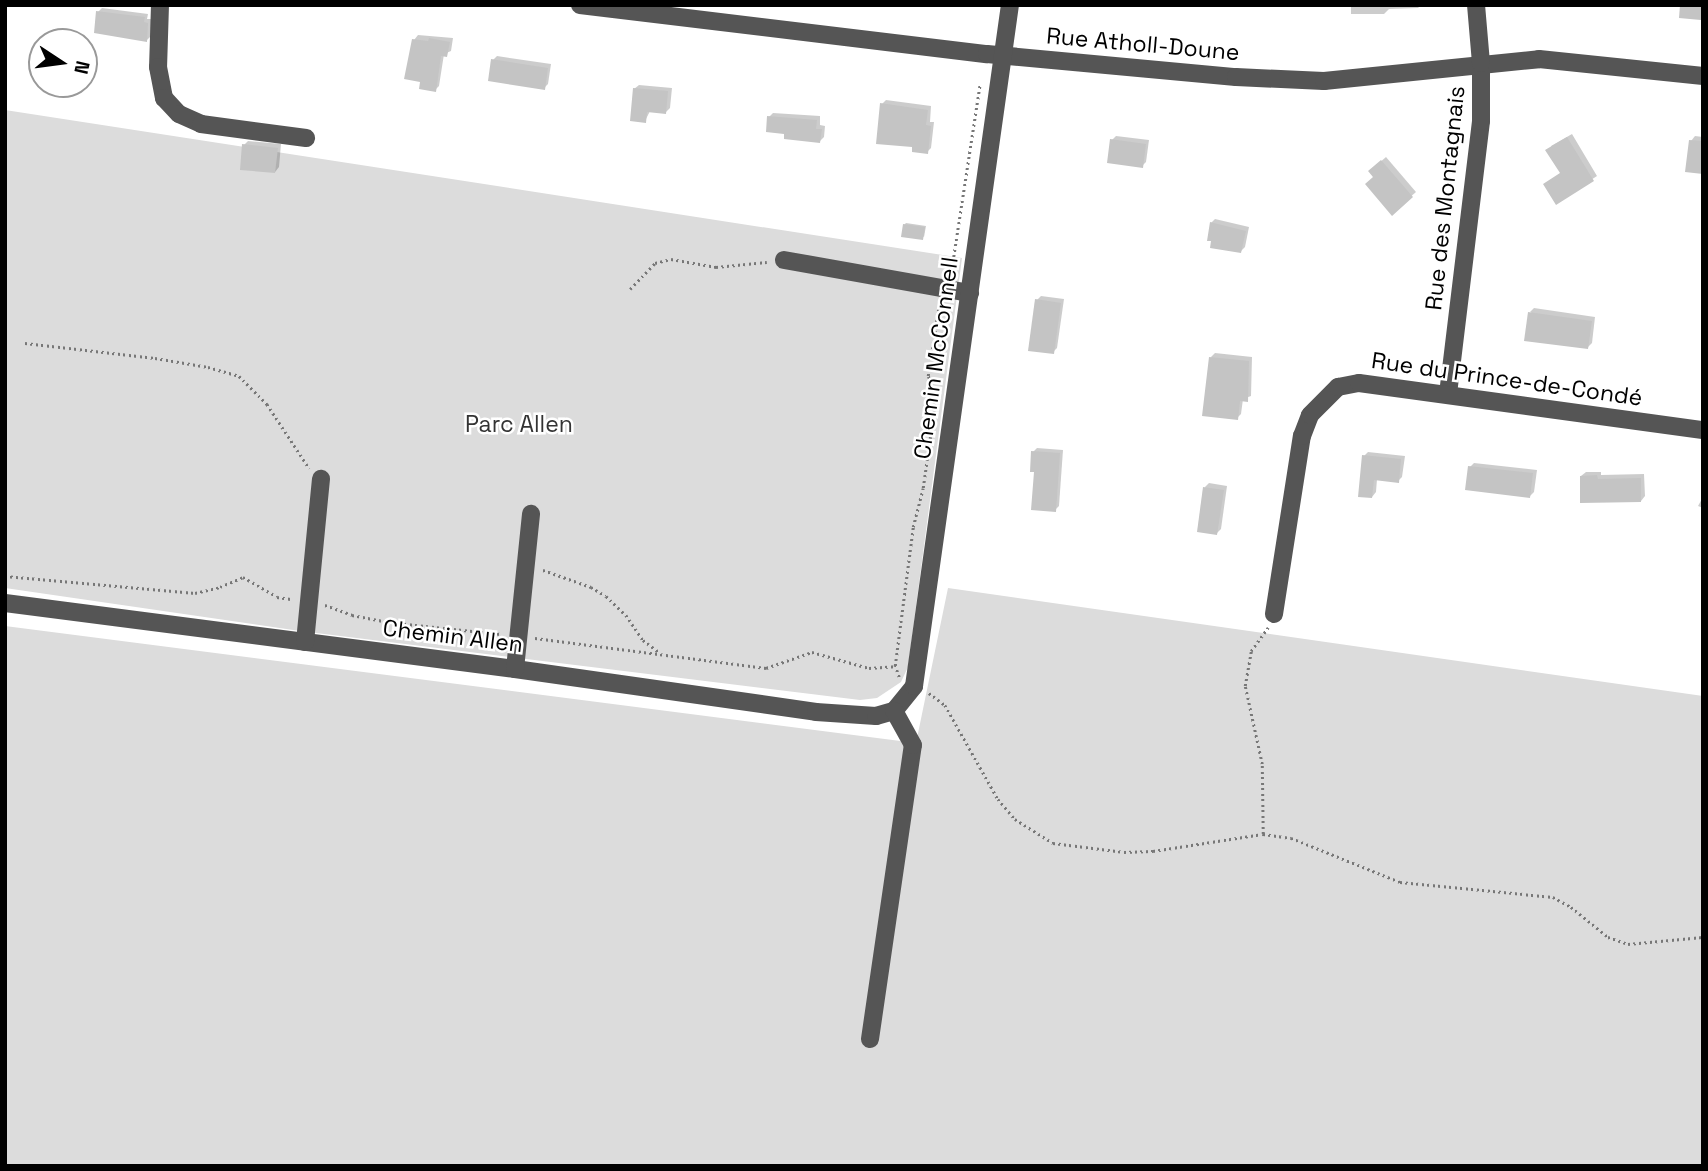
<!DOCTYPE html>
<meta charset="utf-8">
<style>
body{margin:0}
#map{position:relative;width:1708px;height:1171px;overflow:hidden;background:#fff;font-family:"Space Grotesk",sans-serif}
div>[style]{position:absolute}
.green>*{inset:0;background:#dcdcdc}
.shadow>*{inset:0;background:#0003}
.building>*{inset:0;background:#c4c4c4}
.path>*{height:2.5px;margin-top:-1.25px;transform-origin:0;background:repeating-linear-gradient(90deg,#777 0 2px,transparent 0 5.5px)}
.minor>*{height:18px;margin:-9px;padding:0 9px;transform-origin:9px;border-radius:9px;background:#555}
span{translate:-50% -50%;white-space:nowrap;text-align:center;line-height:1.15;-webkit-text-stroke:5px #fff;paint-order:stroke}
.street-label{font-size:23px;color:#000}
.park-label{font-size:23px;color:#333}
.frame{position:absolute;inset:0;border:7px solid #000;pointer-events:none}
.north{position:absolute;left:28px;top:28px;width:70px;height:70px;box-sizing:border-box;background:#fff;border:2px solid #999;border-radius:50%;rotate:103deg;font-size:19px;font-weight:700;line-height:28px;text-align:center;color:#000}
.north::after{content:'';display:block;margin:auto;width:24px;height:32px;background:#000;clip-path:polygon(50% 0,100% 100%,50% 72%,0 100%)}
</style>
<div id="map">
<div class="green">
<div style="clip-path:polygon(5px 110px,962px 258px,908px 667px,901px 682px,877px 698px,860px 700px,300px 631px,5px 588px)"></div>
<div style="clip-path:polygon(948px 588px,1703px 696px,1703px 1166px,5px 1166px,5px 626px,916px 743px)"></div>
</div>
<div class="shadow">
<div style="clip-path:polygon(1351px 5px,1421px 5px,1418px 8px,1389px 9px,1384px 14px,1351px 14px)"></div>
<div style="clip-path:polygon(102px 8px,148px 14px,147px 19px,151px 19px,151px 36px,147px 40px,98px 12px)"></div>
<div style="clip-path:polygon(418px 35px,453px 38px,451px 51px,444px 54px,439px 86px,435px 90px,414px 40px)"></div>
<div style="clip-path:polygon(497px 56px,551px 64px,548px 84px,544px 88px,493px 60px)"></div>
<div style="clip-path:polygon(639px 85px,672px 88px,670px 108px,666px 112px,650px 111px,645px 121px,634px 89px)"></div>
<div style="clip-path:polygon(886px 100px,931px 106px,930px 122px,934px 122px,931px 148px,927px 152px,914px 146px,882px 104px)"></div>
<div style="clip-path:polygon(773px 113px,820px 116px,820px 125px,825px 126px,824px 137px,820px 141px,786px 133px,769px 117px)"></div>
<div style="clip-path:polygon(1572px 134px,1597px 176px,1557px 202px,1545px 184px,1561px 173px,1551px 146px)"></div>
<div style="clip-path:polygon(1116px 136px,1149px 140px,1146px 162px,1142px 166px,1112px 140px)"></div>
<div style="clip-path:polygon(1695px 136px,1703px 137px,1703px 172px,1691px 141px)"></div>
<div style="clip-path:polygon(248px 141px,281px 144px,279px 167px,275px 172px,244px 145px)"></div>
<div style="clip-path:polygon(1386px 157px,1416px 192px,1392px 213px,1370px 171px)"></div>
<div style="clip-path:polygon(1215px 219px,1249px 227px,1245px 247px,1241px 251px,1211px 223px)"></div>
<div style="clip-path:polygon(906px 223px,926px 226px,924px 237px,904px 225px)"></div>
<div style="clip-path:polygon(1041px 296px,1064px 299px,1057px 348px,1053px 352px,1037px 300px)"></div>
<div style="clip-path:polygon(1534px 308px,1595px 317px,1592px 343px,1588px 347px,1530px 312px)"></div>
<div style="clip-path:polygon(1215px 353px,1252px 357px,1251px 396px,1243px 399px,1241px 414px,1237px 418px,1211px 357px)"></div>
<div style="clip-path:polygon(1037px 448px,1063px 450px,1059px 506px,1055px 510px,1036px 471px,1033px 452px)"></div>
<div style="clip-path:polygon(1368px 452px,1405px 456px,1402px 477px,1398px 481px,1377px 479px,1376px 492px,1372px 497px,1364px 456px)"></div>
<div style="clip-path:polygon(1474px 463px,1537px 470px,1534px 492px,1530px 496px,1470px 467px)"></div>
<div style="clip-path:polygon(1586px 472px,1601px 472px,1601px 475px,1644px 474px,1645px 496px,1641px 501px,1581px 476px)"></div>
<div style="clip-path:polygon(1209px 483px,1227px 486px,1221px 529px,1217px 533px,1205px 487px)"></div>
<div style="clip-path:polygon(1703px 497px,1703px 508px,1698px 506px)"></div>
</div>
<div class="building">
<div style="clip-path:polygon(1680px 5px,1702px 5px,1701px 20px,1679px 18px)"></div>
<div style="clip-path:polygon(96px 11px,145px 17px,144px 22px,148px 23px,147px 42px,94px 33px)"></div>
<div style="clip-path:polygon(429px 38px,450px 42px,447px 57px,441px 56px,436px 92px,419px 89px,420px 82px,404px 79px,412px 39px,428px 41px)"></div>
<div style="clip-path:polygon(491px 59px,548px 68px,545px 90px,488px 81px)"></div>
<div style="clip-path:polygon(633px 88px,668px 91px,666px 114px,647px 112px,646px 123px,630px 121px)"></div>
<div style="clip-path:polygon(880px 103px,928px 110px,926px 125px,931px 126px,928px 154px,912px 152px,912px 147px,876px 144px)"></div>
<div style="clip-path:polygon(767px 116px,817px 120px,816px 129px,822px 129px,820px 143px,784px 139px,784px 134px,766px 132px)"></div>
<div style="clip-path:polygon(1567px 137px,1594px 181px,1556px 205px,1543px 184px,1560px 173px,1545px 150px)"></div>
<div style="clip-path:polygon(1110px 139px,1146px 144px,1143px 168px,1107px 163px)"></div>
<div style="clip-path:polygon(1689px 140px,1703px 141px,1703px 174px,1685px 172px)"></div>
<div style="clip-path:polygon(242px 144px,278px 148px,275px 173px,240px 170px)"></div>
<div style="clip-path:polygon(1381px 160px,1413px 197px,1392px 216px,1365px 184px,1373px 177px,1368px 171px)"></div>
<div style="clip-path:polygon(1210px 222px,1246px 231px,1241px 253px,1210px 248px,1211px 241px,1207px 241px)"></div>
<div style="clip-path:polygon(903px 224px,925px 227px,923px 240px,901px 237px)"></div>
<div style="clip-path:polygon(1035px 299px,1061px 303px,1054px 354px,1028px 351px)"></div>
<div style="clip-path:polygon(1528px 312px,1592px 321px,1588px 349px,1524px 341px)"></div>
<div style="clip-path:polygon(1209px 357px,1249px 361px,1248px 402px,1240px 401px,1238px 420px,1202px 416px)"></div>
<div style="clip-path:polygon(1031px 451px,1060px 453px,1056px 512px,1031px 510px,1034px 472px,1030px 472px)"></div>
<div style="clip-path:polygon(1362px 455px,1401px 459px,1399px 483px,1374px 480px,1372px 498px,1358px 497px)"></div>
<div style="clip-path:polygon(1468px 466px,1533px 473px,1530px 498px,1465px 490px)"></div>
<div style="clip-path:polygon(1597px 475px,1598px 479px,1641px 478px,1641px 502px,1580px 503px,1580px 476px)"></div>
<div style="clip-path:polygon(1203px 487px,1224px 490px,1217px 535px,1197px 532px)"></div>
</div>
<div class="path">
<div style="left:951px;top:273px;width:192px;rotate:-81.3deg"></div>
<div style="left:630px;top:289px;width:36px;rotate:-46deg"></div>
<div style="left:655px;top:263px;width:16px;rotate:-14deg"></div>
<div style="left:671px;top:259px;width:46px;rotate:10.1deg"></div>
<div style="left:716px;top:267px;width:51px;rotate:-5.6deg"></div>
<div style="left:25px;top:343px;width:131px;rotate:6.6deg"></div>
<div style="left:155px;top:358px;width:54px;rotate:9.6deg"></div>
<div style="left:208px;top:367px;width:32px;rotate:16deg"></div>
<div style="left:239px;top:376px;width:40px;rotate:45deg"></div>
<div style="left:267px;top:404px;width:77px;rotate:56.7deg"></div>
<div style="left:543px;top:570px;width:51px;rotate:19.5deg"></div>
<div style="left:591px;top:587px;width:17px;rotate:31deg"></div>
<div style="left:606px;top:596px;width:28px;rotate:44deg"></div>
<div style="left:626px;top:615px;width:30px;rotate:56deg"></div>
<div style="left:643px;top:640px;width:20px;rotate:37deg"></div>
<div style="left:5px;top:576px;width:191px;rotate:5.1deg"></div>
<div style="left:195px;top:593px;width:26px;rotate:-13deg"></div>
<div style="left:220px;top:587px;width:25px;rotate:-23deg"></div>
<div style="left:243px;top:577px;width:39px;rotate:30deg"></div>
<div style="left:277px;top:597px;width:14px;rotate:8deg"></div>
<div style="left:325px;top:605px;width:29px;rotate:20deg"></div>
<div style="left:352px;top:615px;width:37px;rotate:11deg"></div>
<div style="left:388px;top:622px;width:113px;rotate:6.1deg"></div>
<div style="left:535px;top:638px;width:233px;rotate:7.4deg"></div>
<div style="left:766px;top:668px;width:49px;rotate:-19.2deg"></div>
<div style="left:812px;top:652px;width:59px;rotate:15.7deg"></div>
<div style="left:869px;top:668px;width:26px;rotate:-4deg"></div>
<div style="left:899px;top:677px;width:12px;rotate:-110deg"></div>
<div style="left:895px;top:666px;width:140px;rotate:-82.6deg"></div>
<div style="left:913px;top:527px;width:40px;rotate:-75.6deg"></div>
<div style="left:923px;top:488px;width:79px;rotate:-82deg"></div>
<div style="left:934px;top:410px;width:16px;rotate:-90deg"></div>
<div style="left:934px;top:394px;width:19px;rotate:-108deg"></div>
<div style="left:928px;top:376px;width:72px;rotate:-81.2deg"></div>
<div style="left:929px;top:693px;width:20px;rotate:37deg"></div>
<div style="left:945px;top:705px;width:108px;rotate:60.6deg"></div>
<div style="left:998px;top:799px;width:26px;rotate:50deg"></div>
<div style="left:1015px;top:819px;width:45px;rotate:32.3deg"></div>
<div style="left:1053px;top:843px;width:72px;rotate:7.2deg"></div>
<div style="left:1124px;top:852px;width:29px;rotate:-2deg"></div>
<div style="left:1153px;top:851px;width:111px;rotate:-8.8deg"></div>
<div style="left:1263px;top:834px;width:28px;rotate:8deg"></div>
<div style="left:1291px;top:838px;width:118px;rotate:22deg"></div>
<div style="left:1400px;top:882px;width:154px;rotate:5.6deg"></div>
<div style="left:1553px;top:897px;width:21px;rotate:29deg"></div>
<div style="left:1571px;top:907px;width:48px;rotate:39deg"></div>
<div style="left:1608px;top:937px;width:21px;rotate:19deg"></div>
<div style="left:1628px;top:944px;width:75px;rotate:-5.3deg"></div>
<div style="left:1263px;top:834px;width:70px;rotate:-90.8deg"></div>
<div style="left:1262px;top:764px;width:80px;rotate:-102.3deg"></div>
<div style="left:1245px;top:686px;width:36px;rotate:-80deg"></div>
<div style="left:1251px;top:651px;width:29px;rotate:-54deg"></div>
</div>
<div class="minor">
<div style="left:160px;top:5px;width:62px;rotate:91.8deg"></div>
<div style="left:158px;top:67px;width:32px;rotate:79deg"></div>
<div style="left:164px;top:98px;width:22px;rotate:47deg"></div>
<div style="left:179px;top:114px;width:24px;rotate:24deg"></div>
<div style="left:201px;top:124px;width:106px;rotate:7.6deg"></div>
<div style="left:580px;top:5px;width:410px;rotate:6.9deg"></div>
<div style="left:987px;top:54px;width:250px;rotate:5.3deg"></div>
<div style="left:1236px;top:77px;width:88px;rotate:2.6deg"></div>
<div style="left:1324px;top:81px;width:216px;rotate:-5.8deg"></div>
<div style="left:1539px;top:59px;width:165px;rotate:5.9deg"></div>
<div style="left:784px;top:260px;width:189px;rotate:10.1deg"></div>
<div style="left:1448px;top:394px;width:275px;rotate:-83.1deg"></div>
<div style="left:1481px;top:121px;width:58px;rotate:-90deg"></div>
<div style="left:1481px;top:63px;width:58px;rotate:-94.9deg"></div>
<div style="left:5px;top:603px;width:514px;rotate:7.37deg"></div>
<div style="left:515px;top:669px;width:304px;rotate:8.1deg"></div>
<div style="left:816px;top:712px;width:60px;rotate:3.8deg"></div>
<div style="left:876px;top:716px;width:19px;rotate:-16deg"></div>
<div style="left:1274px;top:614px;width:180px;rotate:-81.1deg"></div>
<div style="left:1302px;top:436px;width:22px;rotate:-69deg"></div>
<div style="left:1310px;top:415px;width:40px;rotate:-45deg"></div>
<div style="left:1338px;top:387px;width:21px;rotate:-11deg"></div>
<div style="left:1359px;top:383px;width:347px;rotate:7.8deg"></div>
<div style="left:305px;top:642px;width:164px;rotate:-84.4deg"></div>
<div style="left:515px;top:669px;width:156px;rotate:-84.1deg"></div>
<div style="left:894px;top:711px;width:32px;rotate:-51deg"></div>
<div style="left:914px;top:686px;width:688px;rotate:-81.98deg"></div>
<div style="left:870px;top:1039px;width:297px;rotate:-81.7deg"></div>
<div style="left:913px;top:745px;width:39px;rotate:-119deg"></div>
</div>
<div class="street-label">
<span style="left:1143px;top:44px;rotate:5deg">Rue Atholl-Doune</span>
<span style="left:1445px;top:198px;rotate:-84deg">Rue des Montagnais</span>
<span style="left:936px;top:358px;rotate:-82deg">Chemin McConnell</span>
<span style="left:1507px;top:379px;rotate:8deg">Rue du Prince-de-Condé</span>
<span style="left:453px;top:636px;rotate:7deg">Chemin Allen</span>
</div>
<div class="park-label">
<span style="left:519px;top:424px">Parc Allen</span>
</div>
<div class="frame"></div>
<div class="north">N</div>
</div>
